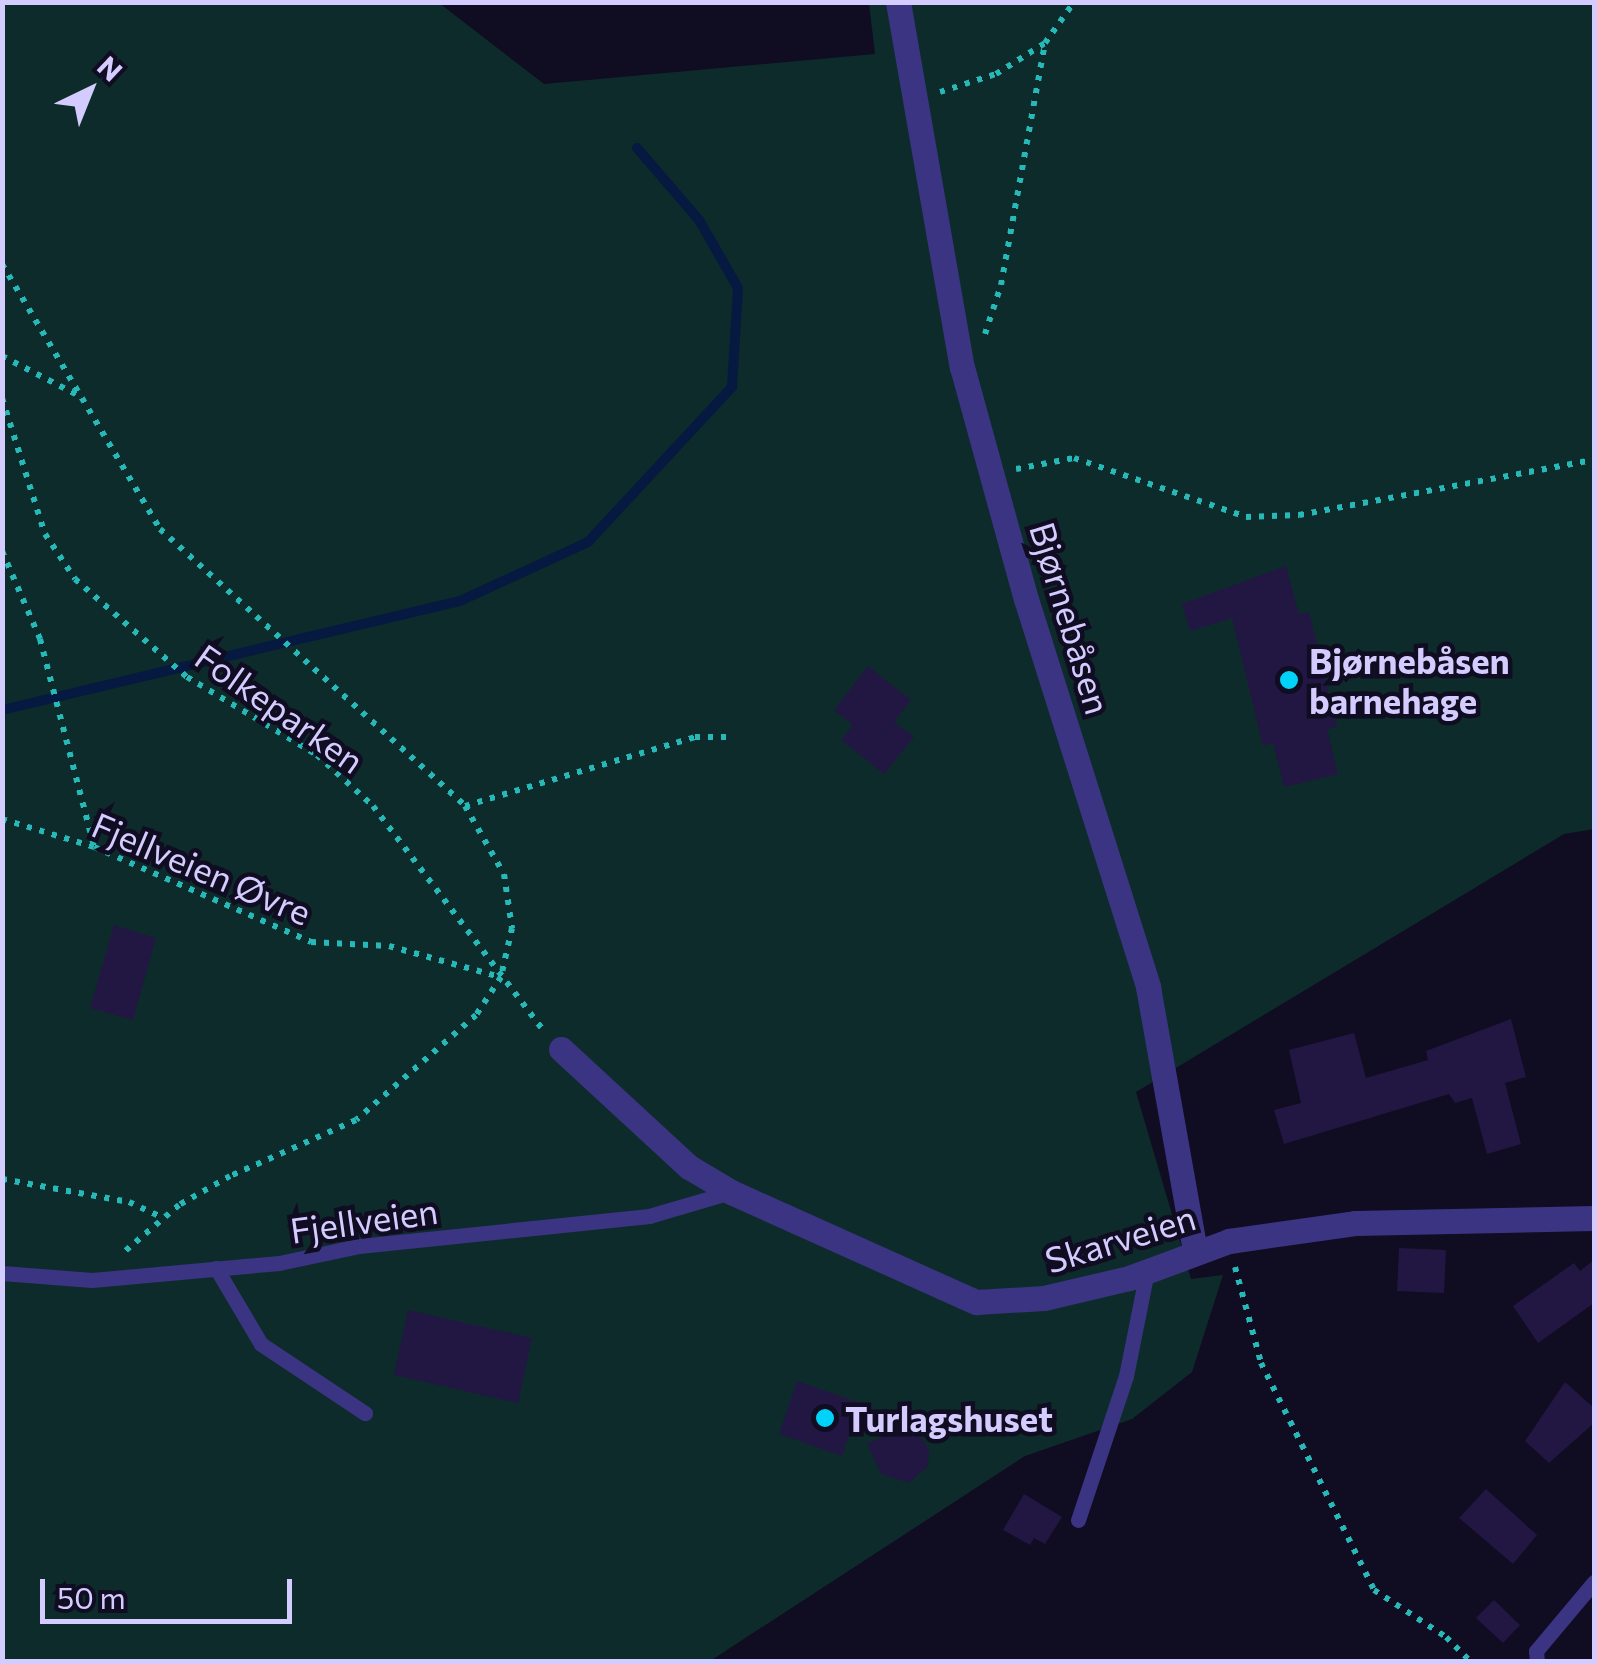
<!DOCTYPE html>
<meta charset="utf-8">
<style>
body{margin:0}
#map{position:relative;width:1597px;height:1664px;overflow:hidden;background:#100c21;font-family:Commissioner,sans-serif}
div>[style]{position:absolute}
.green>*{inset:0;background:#0e2b2c}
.stream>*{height:10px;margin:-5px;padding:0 5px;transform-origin:5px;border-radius:5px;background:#061940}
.building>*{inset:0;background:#221743}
.path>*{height:6px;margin-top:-3px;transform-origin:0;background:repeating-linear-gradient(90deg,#26b9b7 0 5px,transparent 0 13px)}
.lane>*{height:15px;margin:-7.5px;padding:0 7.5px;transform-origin:7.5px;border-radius:7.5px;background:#3b3483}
.street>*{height:25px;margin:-12.5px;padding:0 12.5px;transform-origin:12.5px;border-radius:12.5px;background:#3b3483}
.dots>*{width:28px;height:28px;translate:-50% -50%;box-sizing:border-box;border:5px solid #100c21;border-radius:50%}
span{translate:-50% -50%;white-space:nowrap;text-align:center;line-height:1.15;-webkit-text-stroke:9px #100c21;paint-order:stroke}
.street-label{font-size:35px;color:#d4ccff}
.poi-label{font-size:35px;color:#d4ccff;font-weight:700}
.left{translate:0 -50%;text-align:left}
.frame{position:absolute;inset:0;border:5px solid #d4ccff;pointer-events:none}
.north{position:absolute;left:40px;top:40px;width:100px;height:100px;-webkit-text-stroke:8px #100c21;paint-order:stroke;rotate:43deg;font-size:28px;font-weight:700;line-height:40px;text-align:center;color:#d4ccff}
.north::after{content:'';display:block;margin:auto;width:35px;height:45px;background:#d4ccff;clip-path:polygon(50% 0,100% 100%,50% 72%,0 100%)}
.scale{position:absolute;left:40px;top:1579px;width:252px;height:45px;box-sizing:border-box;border:5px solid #d4ccff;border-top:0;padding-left:12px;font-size:30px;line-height:35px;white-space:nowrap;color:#d4ccff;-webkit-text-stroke:8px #100c21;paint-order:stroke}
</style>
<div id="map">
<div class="green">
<div style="clip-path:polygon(3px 3px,439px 3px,544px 84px,875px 54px,869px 3px,1594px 3px,1594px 829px,1564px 834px,1136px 1092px,1191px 1279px,1223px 1275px,1192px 1372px,1132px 1419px,1025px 1456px,710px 1661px,3px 1662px)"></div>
</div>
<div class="stream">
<div style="left:2px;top:710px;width:471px;rotate:-13.4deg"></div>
<div style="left:460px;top:601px;width:141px;rotate:-24.7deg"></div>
<div style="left:588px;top:542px;width:212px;rotate:-47.1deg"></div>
<div style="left:732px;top:387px;width:99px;rotate:-86.5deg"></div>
<div style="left:738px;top:288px;width:78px;rotate:-119.8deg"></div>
<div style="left:699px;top:220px;width:95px;rotate:-130.7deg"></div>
</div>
<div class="building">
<div style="clip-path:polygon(1286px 566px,1299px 614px,1309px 612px,1337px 727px,1327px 729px,1338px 774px,1284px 787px,1273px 743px,1263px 746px,1232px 618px,1190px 631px,1182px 604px)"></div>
<div style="clip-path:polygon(868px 666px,911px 700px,894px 722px,914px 737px,884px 774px,841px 740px,853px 725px,834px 710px)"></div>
<div style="clip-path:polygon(114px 925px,156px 938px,133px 1020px,90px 1008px)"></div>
<div style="clip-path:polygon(1511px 1019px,1526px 1077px,1505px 1083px,1521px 1144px,1487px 1154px,1472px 1098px,1455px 1103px,1449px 1094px,1284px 1144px,1274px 1110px,1301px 1103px,1289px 1050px,1354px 1033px,1366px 1078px,1428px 1060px,1426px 1051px)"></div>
<div style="clip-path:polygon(1399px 1248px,1446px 1250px,1444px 1293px,1397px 1291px)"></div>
<div style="clip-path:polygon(1594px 1260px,1594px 1303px,1538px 1343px,1513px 1306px,1574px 1263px,1580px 1271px)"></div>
<div style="clip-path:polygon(408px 1310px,532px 1338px,518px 1403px,394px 1375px)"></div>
<div style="clip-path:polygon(797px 1381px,860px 1403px,842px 1456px,779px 1434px)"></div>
<div style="clip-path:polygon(1565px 1382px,1594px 1408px,1594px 1423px,1549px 1463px,1525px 1441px)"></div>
<div style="clip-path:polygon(898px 1429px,922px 1438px,929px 1451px,928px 1466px,909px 1483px,881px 1474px,867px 1444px)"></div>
<div style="clip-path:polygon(1486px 1489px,1537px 1535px,1513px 1564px,1459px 1518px)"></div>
<div style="clip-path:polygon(1024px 1494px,1062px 1517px,1045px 1544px,1034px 1538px,1030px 1545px,1003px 1530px)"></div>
<div style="clip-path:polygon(1494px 1600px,1520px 1625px,1503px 1643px,1476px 1618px)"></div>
</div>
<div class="path">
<div style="left:2px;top:61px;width:18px;rotate:90deg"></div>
<div style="left:940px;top:92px;width:59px;rotate:-17.8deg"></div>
<div style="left:996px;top:74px;width:58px;rotate:-32.3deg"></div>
<div style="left:1045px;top:43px;width:50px;rotate:-54.7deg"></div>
<div style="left:2px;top:264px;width:309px;rotate:59.2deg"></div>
<div style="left:160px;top:529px;width:412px;rotate:42.2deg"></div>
<div style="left:465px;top:806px;width:78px;rotate:60.2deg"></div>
<div style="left:504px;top:874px;width:55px;rotate:81.6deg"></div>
<div style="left:512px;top:928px;width:50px;rotate:102.7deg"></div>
<div style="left:501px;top:977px;width:45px;rotate:123.3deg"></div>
<div style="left:476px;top:1015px;width:159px;rotate:138.8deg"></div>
<div style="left:356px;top:1120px;width:138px;rotate:156deg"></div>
<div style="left:230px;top:1176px;width:59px;rotate:150.4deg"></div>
<div style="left:179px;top:1205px;width:72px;rotate:139.5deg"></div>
<div style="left:985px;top:334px;width:52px;rotate:-71.9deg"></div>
<div style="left:1001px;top:285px;width:246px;rotate:-79.7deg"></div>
<div style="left:2px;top:356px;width:89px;rotate:27.4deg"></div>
<div style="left:2px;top:398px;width:143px;rotate:72.5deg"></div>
<div style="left:45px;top:534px;width:54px;rotate:56.3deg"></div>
<div style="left:75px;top:579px;width:149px;rotate:41.2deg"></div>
<div style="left:187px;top:677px;width:152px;rotate:31deg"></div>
<div style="left:317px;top:755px;width:76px;rotate:42.3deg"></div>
<div style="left:373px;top:806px;width:281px;rotate:52.8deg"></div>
<div style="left:1016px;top:469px;width:59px;rotate:-10.7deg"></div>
<div style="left:1074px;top:458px;width:182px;rotate:18.9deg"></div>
<div style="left:1246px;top:517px;width:53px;rotate:-2.2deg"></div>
<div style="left:1299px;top:515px;width:300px;rotate:-10.6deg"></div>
<div style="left:2px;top:551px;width:96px;rotate:66.6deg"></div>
<div style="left:40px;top:639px;width:214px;rotate:75.4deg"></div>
<div style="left:465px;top:806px;width:240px;rotate:-16.7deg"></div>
<div style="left:695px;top:737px;width:37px"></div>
<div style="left:2px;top:819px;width:96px;rotate:16.9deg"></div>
<div style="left:94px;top:847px;width:237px;rotate:23.6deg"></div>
<div style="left:311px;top:942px;width:78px;rotate:2.9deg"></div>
<div style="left:389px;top:946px;width:115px;rotate:15.6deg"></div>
<div style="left:2px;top:1179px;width:129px;rotate:10.3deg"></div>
<div style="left:129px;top:1202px;width:38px;rotate:25deg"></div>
<div style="left:1235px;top:1267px;width:99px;rotate:74.8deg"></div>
<div style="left:1261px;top:1363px;width:254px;rotate:63.5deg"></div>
<div style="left:1374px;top:1590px;width:86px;rotate:33.1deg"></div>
<div style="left:1446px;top:1637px;width:35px;rotate:45deg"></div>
</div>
<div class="lane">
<div style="left:216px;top:1268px;width:88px;rotate:59.4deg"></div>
<div style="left:261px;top:1344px;width:125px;rotate:33.6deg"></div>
<div style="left:2px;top:1273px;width:90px;rotate:4.4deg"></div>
<div style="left:92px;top:1280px;width:188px;rotate:-5.2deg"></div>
<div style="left:279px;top:1263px;width:82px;rotate:-12deg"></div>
<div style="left:359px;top:1246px;width:292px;rotate:-5.9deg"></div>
<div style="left:649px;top:1216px;width:85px;rotate:-16.3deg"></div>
<div style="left:1078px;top:1520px;width:152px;rotate:-71.6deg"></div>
<div style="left:1126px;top:1376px;width:107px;rotate:-78.7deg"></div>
<div style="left:1537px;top:1662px;width:11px;rotate:-95deg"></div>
<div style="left:1536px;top:1651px;width:90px;rotate:-50deg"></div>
</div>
<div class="street">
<div style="left:898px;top:2px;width:371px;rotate:80.1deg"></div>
<div style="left:962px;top:367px;width:241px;rotate:74.6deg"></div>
<div style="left:1026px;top:599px;width:407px;rotate:72.5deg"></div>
<div style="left:1148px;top:987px;width:268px;rotate:79.9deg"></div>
<div style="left:561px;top:1049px;width:174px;rotate:42.7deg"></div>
<div style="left:689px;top:1167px;width:49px;rotate:30.8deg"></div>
<div style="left:731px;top:1192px;width:269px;rotate:24.2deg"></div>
<div style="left:976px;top:1302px;width:68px;rotate:-3.4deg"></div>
<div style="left:1044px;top:1298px;width:87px;rotate:-13.2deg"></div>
<div style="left:1129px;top:1278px;width:107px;rotate:-20.3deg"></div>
<div style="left:1229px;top:1241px;width:127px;rotate:-8.1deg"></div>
<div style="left:1355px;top:1223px;width:239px;rotate:-1.2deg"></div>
</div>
<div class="dots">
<div style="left:1289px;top:680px;background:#00d3f7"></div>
<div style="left:825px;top:1418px;background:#00d3f7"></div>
</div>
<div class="street-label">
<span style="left:1071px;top:618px;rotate:73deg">Bjørnebåsen</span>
<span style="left:280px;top:708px;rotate:35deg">Folkeparken</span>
<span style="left:202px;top:868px;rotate:23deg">Fjellveien Øvre</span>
<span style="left:364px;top:1220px;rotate:-8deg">Fjellveien</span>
<span style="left:1120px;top:1238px;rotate:-17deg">Skarveien</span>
</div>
<div class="poi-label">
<span class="left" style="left:1309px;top:680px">Bjørnebåsen<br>barnehage</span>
<span class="left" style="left:845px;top:1418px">Turlagshuset</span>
</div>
<div class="frame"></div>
<div class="north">N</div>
<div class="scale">50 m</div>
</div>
